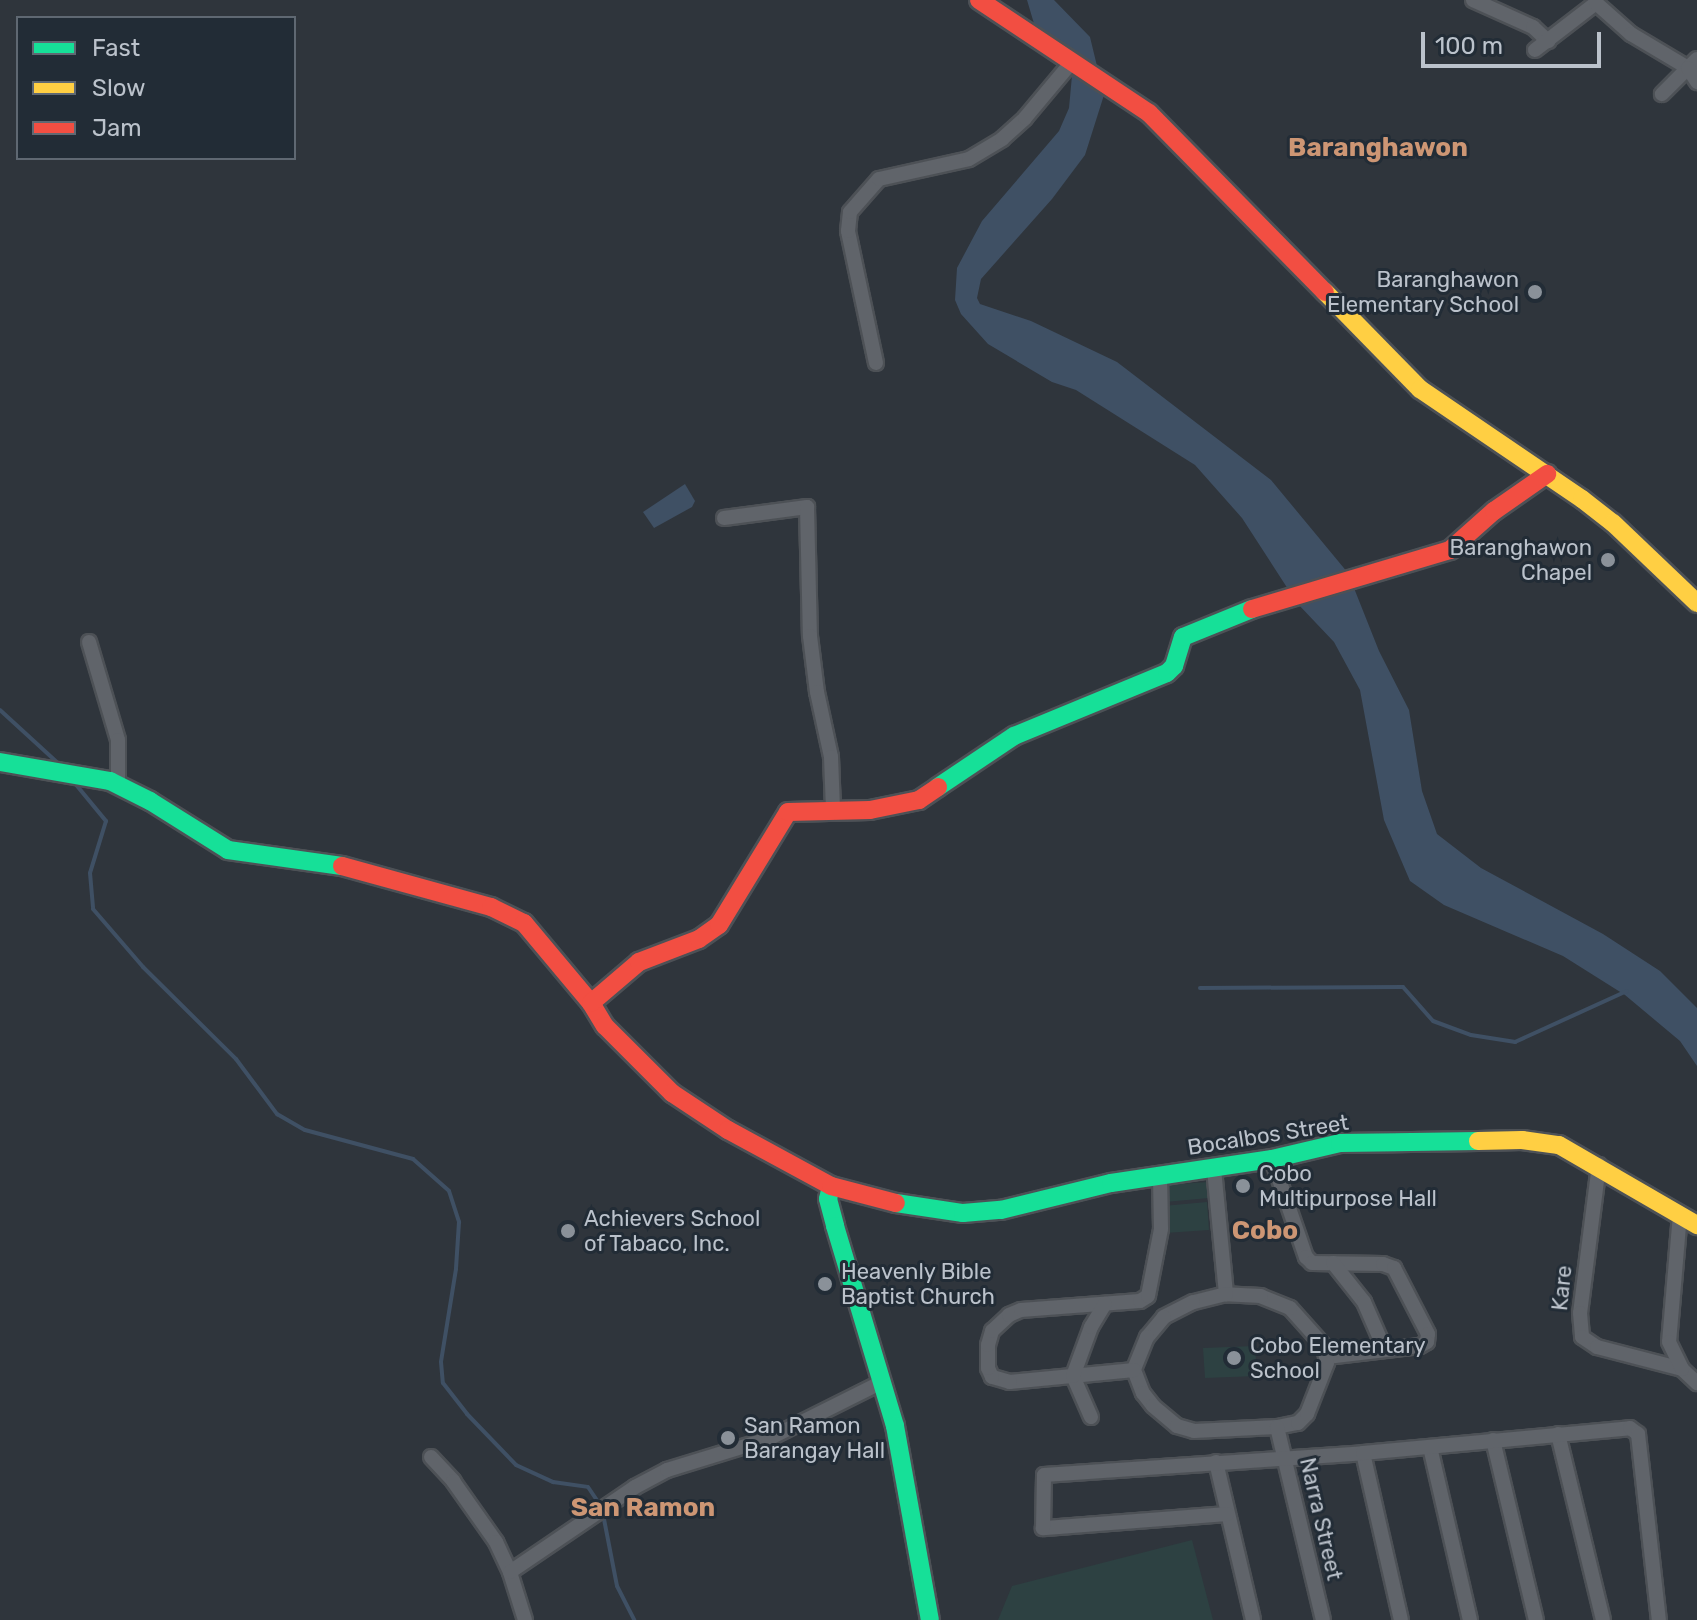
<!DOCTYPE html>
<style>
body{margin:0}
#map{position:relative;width:1697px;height:1620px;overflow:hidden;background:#2f353c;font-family:Rubik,sans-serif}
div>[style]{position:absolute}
.green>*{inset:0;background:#2d4142}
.water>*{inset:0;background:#3f5064}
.stream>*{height:4px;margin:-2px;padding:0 2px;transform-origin:2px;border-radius:2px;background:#3f5064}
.roads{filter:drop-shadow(2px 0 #4d5156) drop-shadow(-2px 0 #4d5156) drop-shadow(0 2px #4d5156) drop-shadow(0 -2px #4d5156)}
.street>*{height:14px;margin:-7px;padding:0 7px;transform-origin:7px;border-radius:7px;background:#60646a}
.fast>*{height:18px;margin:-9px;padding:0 9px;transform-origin:9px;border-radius:9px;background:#16e098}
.slow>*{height:18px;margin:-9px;padding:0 9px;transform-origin:9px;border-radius:9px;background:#ffcf43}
.jam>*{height:18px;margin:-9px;padding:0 9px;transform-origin:9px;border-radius:9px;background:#f24e42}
.dots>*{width:22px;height:22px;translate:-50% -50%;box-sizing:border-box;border:4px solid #222c36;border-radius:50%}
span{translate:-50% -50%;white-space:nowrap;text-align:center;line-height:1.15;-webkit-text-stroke:6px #222c36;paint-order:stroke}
.poi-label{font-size:22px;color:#bbc2cb}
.right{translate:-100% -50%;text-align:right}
.left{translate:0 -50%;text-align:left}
.street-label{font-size:22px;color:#bbc2cb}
.quarter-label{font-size:26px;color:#cd9674;font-weight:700}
.legend{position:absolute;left:16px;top:16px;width:280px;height:144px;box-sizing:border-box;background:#222c36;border:2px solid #5f6872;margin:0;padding:10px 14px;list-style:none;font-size:24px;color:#bbc2cb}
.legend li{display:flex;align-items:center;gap:16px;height:40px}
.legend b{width:40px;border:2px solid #5f6872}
.scale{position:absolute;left:1421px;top:32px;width:180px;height:36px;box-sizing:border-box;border:4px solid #bbc2cb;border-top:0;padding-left:10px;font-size:24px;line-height:28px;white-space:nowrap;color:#bbc2cb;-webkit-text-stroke:6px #222c36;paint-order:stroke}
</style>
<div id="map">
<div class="green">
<div style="clip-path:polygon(1208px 1182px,1209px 1198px,1165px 1202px,1164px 1185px)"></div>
<div style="clip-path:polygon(1207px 1202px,1209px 1230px,1165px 1233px,1163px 1206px)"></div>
<div style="clip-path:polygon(1255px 1346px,1257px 1376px,1205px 1378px,1203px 1348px)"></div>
<div style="clip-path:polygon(1192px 1540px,1213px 1620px,998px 1620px,1012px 1586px)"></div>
</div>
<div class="water">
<div style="clip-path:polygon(1027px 0,1054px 0,1090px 37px,1104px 95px,1085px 155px,1052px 199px,981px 279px,977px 298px,980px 304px,1031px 321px,1117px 362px,1271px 480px,1348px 573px,1379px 651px,1409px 710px,1422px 791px,1437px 834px,1481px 868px,1603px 934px,1660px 971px,1697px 1008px,1697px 1066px,1680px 1041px,1625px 995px,1563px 956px,1444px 905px,1410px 881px,1384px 820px,1360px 690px,1334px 642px,1297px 603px,1242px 518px,1195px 465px,1076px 390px,1052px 382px,988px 344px,961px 314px,955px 300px,957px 268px,982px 221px,1059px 131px,1069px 108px,1074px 54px,1035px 27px)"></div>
<div style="clip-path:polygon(685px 484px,695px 501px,692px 507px,654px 528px,643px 512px)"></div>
</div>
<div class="stream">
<div style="left:0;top:710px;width:81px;rotate:42.5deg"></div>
<div style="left:73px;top:781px;width:52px;rotate:50.5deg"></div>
<div style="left:106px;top:821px;width:54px;rotate:107.1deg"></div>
<div style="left:90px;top:873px;width:36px;rotate:85deg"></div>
<div style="left:93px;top:909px;width:77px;rotate:49.2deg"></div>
<div style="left:143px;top:967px;width:131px;rotate:44.7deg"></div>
<div style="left:236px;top:1059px;width:69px;rotate:53.3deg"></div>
<div style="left:277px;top:1114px;width:32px;rotate:30deg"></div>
<div style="left:305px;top:1130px;width:112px;rotate:15deg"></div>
<div style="left:413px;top:1159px;width:48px;rotate:41.6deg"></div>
<div style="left:449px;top:1191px;width:33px;rotate:72deg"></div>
<div style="left:459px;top:1222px;width:47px;rotate:93.7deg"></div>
<div style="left:456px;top:1269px;width:94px;rotate:99.2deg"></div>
<div style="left:441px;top:1362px;width:21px;rotate:85deg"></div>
<div style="left:443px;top:1383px;width:39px;rotate:52deg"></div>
<div style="left:467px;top:1414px;width:71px;rotate:46.1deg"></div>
<div style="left:516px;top:1465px;width:41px;rotate:24.7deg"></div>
<div style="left:553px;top:1482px;width:35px;rotate:8deg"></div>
<div style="left:588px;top:1487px;width:23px;rotate:56deg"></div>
<div style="left:1200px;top:988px;width:203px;rotate:-0.3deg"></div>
<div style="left:1403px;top:987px;width:45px;rotate:48.6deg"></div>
<div style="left:1433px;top:1021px;width:40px;rotate:20.2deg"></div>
<div style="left:1471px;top:1035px;width:45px;rotate:9deg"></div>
<div style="left:1515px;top:1042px;width:123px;rotate:-24.5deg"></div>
<div style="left:603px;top:1514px;width:73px;rotate:79deg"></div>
<div style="left:617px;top:1586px;width:38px;rotate:63deg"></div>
</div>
<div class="roads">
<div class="street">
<div style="left:1473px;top:0;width:66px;rotate:24.2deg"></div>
<div style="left:1533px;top:27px;width:21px;rotate:43deg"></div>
<div style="left:1535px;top:50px;width:77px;rotate:-37.6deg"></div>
<div style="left:1596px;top:3px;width:47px;rotate:41.5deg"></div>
<div style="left:1631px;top:34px;width:66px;rotate:30.8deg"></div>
<div style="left:1688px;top:68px;width:37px;rotate:135deg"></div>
<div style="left:1697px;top:59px;width:13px;rotate:135deg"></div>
<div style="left:1688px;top:68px;width:17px;rotate:57deg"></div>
<div style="left:876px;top:363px;width:135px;rotate:-102deg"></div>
<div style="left:848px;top:231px;width:19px;rotate:-84deg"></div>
<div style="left:850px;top:212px;width:44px;rotate:-48.7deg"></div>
<div style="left:879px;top:179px;width:92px;rotate:-12.5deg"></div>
<div style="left:969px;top:159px;width:39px;rotate:-31deg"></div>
<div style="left:1002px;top:139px;width:31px;rotate:-42deg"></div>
<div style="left:1025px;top:118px;width:72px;rotate:-50.1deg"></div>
<div style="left:724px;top:518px;width:84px;rotate:-7.5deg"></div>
<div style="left:807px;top:507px;width:129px;rotate:88.7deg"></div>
<div style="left:810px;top:636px;width:56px;rotate:82.9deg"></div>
<div style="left:817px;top:692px;width:66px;rotate:77.8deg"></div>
<div style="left:831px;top:757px;width:53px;rotate:87.8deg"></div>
<div style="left:89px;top:642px;width:102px;rotate:73.5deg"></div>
<div style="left:118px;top:740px;width:45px;rotate:90deg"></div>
<div style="left:1272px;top:1159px;width:104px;rotate:70.9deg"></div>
<div style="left:1306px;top:1257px;width:8px;rotate:45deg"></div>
<div style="left:1312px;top:1263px;width:71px;rotate:0.8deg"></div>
<div style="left:1383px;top:1264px;width:12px;rotate:20deg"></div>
<div style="left:1394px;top:1268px;width:74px;rotate:62.7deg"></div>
<div style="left:1428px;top:1334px;width:8px;rotate:97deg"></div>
<div style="left:1427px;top:1342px;width:8px;rotate:150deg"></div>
<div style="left:1420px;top:1346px;width:94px;rotate:173.3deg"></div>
<div style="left:1599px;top:1165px;width:149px;rotate:97.3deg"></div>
<div style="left:1580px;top:1313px;width:24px;rotate:85deg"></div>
<div style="left:1582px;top:1337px;width:18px;rotate:34deg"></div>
<div style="left:1597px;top:1347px;width:88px;rotate:14.5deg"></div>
<div style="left:1682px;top:1369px;width:21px;rotate:43deg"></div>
<div style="left:1214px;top:1169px;width:126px;rotate:84.5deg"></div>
<div style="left:1680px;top:1214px;width:128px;rotate:94.9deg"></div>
<div style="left:1669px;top:1342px;width:30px;rotate:64deg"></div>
<div style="left:1333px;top:1263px;width:50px;rotate:51.5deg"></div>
<div style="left:1364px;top:1302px;width:52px;rotate:66.4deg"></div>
<div style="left:1134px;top:1370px;width:25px;rotate:69deg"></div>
<div style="left:1143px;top:1393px;width:16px;rotate:52deg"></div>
<div style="left:1153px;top:1406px;width:31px;rotate:40deg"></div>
<div style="left:1177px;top:1426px;width:18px;rotate:16deg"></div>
<div style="left:1194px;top:1431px;width:83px;rotate:-2.8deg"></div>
<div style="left:1277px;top:1427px;width:21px;rotate:-11deg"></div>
<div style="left:1298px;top:1423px;width:13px;rotate:-45deg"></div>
<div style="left:1307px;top:1414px;width:55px;rotate:-68.6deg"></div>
<div style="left:1327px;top:1363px;width:17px;rotate:-100deg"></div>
<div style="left:1324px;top:1346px;width:51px;rotate:-131.8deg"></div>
<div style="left:1290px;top:1308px;width:31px;rotate:-158deg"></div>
<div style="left:1261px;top:1296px;width:35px;rotate:-177deg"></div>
<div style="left:1226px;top:1294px;width:34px;rotate:166deg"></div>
<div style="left:1193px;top:1302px;width:33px;rotate:153deg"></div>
<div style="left:1164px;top:1317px;width:26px;rotate:130deg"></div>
<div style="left:1147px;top:1337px;width:35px;rotate:112deg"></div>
<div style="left:1134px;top:1370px;width:125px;rotate:174.5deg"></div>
<div style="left:1010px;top:1382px;width:19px;rotate:-164deg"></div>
<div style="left:992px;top:1377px;width:10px;rotate:-114deg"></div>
<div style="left:988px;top:1368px;width:23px;rotate:-90deg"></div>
<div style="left:988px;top:1345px;width:15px;rotate:-74deg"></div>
<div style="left:992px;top:1331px;width:23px;rotate:-43deg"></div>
<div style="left:1009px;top:1315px;width:13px;rotate:-23deg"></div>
<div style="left:1021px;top:1310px;width:119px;rotate:-4.3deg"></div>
<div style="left:1140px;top:1301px;width:9px;rotate:-32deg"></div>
<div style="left:1148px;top:1296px;width:68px;rotate:-79deg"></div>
<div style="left:1161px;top:1229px;width:53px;rotate:-91.1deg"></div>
<div style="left:1091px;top:1417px;width:45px;rotate:-113.7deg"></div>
<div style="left:1073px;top:1376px;width:52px;rotate:-69.8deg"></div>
<div style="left:1091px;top:1327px;width:27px;rotate:-59deg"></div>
<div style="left:1277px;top:1427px;width:198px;rotate:76.6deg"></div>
<div style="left:1558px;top:1434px;width:191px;rotate:76.4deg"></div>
<div style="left:1493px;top:1440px;width:185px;rotate:76.6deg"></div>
<div style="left:1430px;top:1447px;width:178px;rotate:77deg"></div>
<div style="left:1363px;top:1453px;width:171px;rotate:77.2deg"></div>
<div style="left:431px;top:1457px;width:33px;rotate:47deg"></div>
<div style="left:453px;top:1481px;width:75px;rotate:54.8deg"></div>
<div style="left:496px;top:1542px;width:33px;rotate:65deg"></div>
<div style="left:1216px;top:1462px;width:162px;rotate:76.8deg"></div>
<div style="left:1227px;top:1514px;width:185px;rotate:175.6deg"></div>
<div style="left:1043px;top:1528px;width:53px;rotate:-88.9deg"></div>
<div style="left:1044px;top:1475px;width:320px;rotate:-3.9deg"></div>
<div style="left:1363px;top:1453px;width:268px;rotate:-5.3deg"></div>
<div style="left:1630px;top:1428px;width:10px;rotate:37deg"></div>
<div style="left:1638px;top:1434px;width:187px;rotate:83.6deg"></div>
<div style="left:525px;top:1620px;width:50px;rotate:-107.4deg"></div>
<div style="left:510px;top:1572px;width:151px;rotate:-34.2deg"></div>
<div style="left:635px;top:1487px;width:36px;rotate:-28deg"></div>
<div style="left:667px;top:1470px;width:106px;rotate:-17.1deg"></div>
<div style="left:768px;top:1439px;width:127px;rotate:-26.6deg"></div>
</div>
<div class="fast">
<div style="left:0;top:762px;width:112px;rotate:9.8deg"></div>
<div style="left:110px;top:781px;width:45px;rotate:26.6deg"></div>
<div style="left:150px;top:801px;width:92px;rotate:32.1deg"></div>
<div style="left:228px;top:850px;width:115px;rotate:8deg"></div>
<div style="left:938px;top:787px;width:92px;rotate:-33.9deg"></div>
<div style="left:1014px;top:736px;width:165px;rotate:-22.4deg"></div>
<div style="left:1167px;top:673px;width:10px;rotate:-45deg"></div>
<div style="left:1174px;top:666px;width:30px;rotate:-73deg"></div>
<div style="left:1183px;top:637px;width:74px;rotate:-22.1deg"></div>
<div style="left:831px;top:1186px;width:13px;rotate:103deg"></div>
<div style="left:828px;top:1199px;width:28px;rotate:75deg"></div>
<div style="left:835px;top:1226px;width:209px;rotate:73.3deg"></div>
<div style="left:895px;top:1426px;width:197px;rotate:79.8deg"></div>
<div style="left:896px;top:1203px;width:68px;rotate:8.5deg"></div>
<div style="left:963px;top:1213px;width:38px;rotate:-5deg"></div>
<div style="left:1001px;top:1210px;width:113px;rotate:-13.8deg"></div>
<div style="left:1111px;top:1183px;width:163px;rotate:-8.5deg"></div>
<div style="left:1272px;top:1159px;width:70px;rotate:-13.2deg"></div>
<div style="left:1340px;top:1143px;width:138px;rotate:-0.8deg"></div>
</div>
<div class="slow">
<div style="left:1325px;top:292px;width:136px;rotate:45.6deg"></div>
<div style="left:1420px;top:389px;width:196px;rotate:34.2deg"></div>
<div style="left:1582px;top:499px;width:39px;rotate:38deg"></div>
<div style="left:1613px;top:523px;width:116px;rotate:43.6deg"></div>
<div style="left:1478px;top:1141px;width:44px;rotate:-1.3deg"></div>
<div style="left:1522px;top:1140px;width:37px;rotate:8deg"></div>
<div style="left:1559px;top:1145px;width:160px;rotate:30.1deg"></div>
</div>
<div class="jam">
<div style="left:979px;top:0;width:204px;rotate:33.6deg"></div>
<div style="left:1149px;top:113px;width:251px;rotate:45.5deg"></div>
<div style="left:1252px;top:609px;width:207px;rotate:-16.6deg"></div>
<div style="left:1450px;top:550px;width:59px;rotate:-41.6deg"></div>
<div style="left:1494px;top:511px;width:65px;rotate:-34.9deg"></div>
<div style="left:342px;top:866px;width:155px;rotate:15.4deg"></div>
<div style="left:491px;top:907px;width:37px;rotate:26deg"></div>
<div style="left:524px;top:923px;width:104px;rotate:50.1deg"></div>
<div style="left:591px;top:1003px;width:27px;rotate:59deg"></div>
<div style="left:605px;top:1026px;width:95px;rotate:45deg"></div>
<div style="left:672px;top:1093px;width:67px;rotate:33.5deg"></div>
<div style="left:728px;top:1130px;width:117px;rotate:28.5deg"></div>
<div style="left:831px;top:1186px;width:67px;rotate:14.7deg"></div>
<div style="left:591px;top:1003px;width:63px;rotate:-40.5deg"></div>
<div style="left:639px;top:962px;width:64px;rotate:-21deg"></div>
<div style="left:699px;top:939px;width:24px;rotate:-35deg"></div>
<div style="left:719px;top:925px;width:132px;rotate:-58.6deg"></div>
<div style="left:788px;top:812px;width:82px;rotate:-1.4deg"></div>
<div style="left:870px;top:810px;width:50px;rotate:-11.5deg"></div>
<div style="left:919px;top:800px;width:23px;rotate:-34deg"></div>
</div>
</div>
<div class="dots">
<div style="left:1535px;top:292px;background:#8a9199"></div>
<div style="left:1608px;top:560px;background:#8a9199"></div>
<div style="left:1243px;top:1186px;background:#8a9199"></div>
<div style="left:568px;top:1231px;background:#8a9199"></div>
<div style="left:825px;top:1284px;background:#8a9199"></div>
<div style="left:1234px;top:1358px;background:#8a9199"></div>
<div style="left:728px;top:1438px;background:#8a9199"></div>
</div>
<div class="poi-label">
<span class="right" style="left:1519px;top:292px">Baranghawon<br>Elementary School</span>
<span class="right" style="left:1592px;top:560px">Baranghawon<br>Chapel</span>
<span class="left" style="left:1259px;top:1186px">Cobo<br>Multipurpose Hall</span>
<span class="left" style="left:584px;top:1231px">Achievers School<br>of Tabaco, Inc.</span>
<span class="left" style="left:841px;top:1284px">Heavenly Bible<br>Baptist Church</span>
<span class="left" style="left:1250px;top:1358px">Cobo Elementary<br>School</span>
<span class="left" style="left:744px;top:1438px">San Ramon<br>Barangay Hall</span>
</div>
<div class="street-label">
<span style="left:1268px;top:1135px;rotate:-9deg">Bocalbos Street</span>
<span style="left:1562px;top:1288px;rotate:-84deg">Kare</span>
<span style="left:1321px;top:1519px;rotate:77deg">Narra Street</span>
</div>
<div class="quarter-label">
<span style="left:1378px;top:148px">Baranghawon</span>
<span style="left:1265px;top:1231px">Cobo</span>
<span style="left:643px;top:1508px">San Ramon</span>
</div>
<ul class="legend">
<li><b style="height:10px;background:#16e098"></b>Fast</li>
<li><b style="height:10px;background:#ffcf43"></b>Slow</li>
<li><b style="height:10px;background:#f24e42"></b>Jam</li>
</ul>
<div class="scale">100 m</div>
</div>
